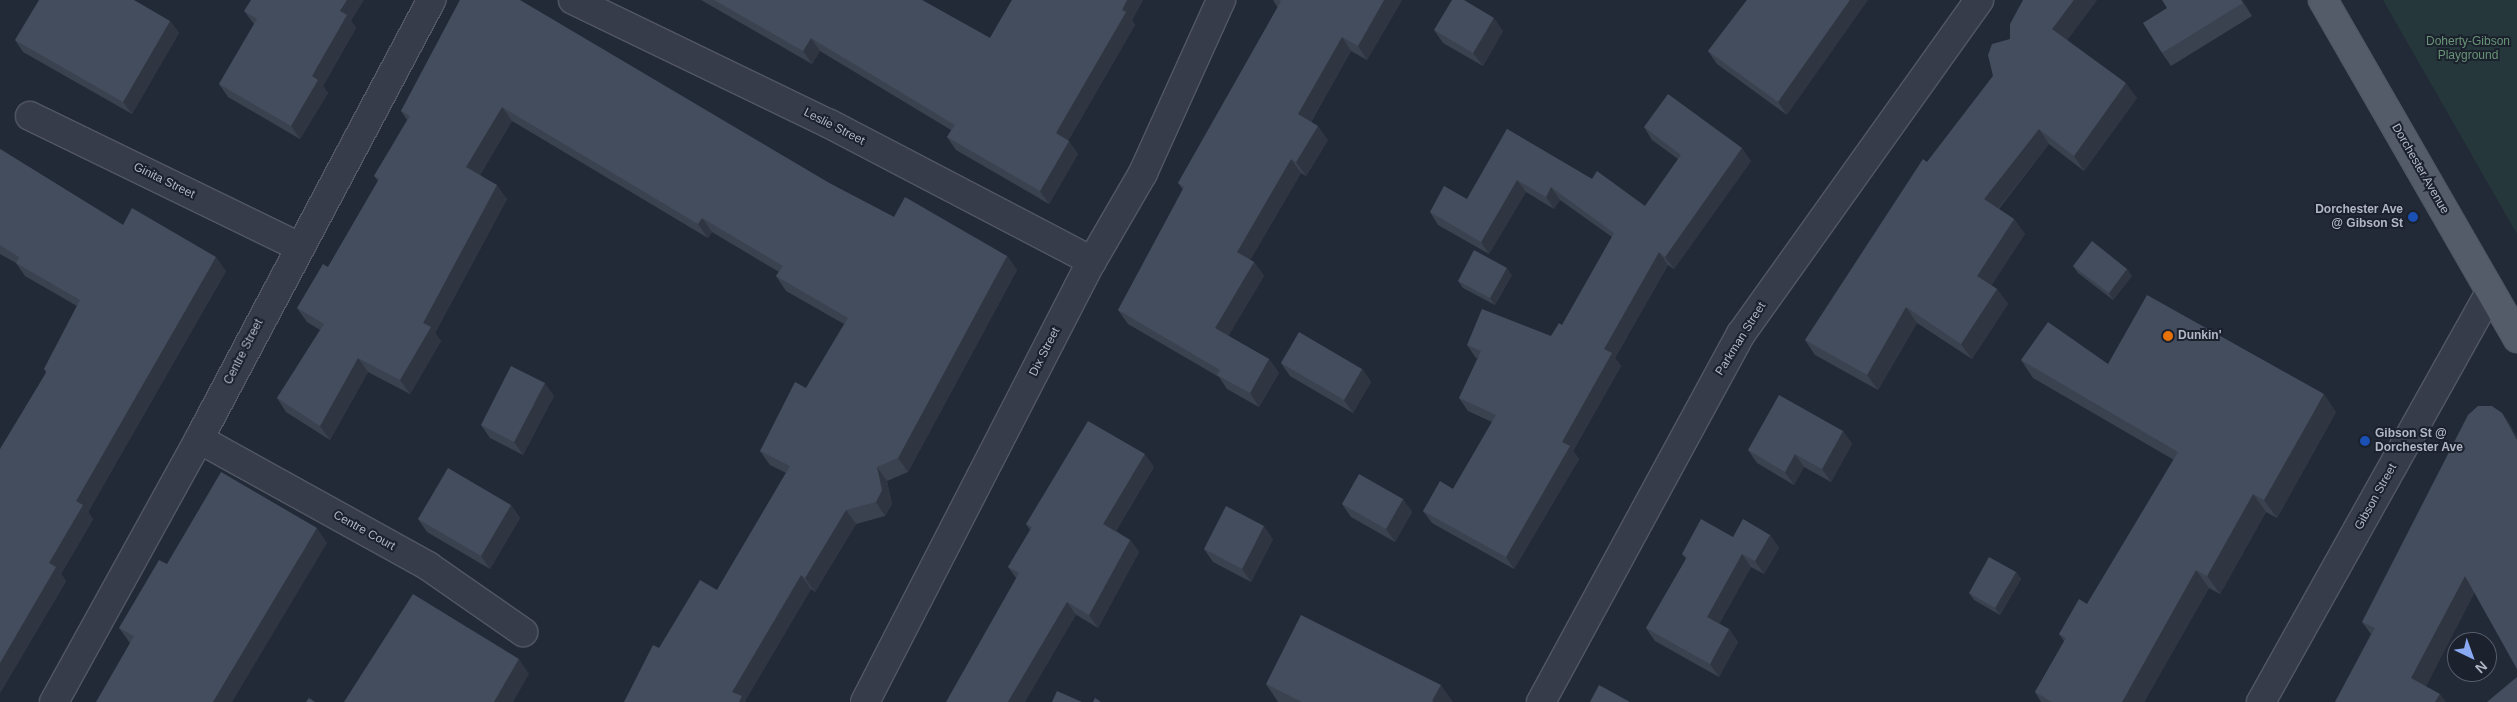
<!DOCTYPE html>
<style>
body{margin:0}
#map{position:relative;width:2517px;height:702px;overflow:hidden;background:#222a38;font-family:Helvetica,sans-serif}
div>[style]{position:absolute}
.green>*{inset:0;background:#25373a}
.roads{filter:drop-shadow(1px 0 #515763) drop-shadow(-1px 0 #515763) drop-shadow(0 1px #515763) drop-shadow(0 -1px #515763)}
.minor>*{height:28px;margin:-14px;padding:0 14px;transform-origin:14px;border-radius:14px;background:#363c49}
.major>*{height:28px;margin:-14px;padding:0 14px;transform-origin:14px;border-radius:14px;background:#545b69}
.wall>*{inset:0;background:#3a4250}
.shaded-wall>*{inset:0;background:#303641}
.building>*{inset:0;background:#444d5d}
.dots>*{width:14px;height:14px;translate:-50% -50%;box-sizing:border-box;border:2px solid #1b212d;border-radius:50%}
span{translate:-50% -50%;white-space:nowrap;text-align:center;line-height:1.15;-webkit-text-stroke:4px #1b212d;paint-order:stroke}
.park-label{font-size:12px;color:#699476}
.street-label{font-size:12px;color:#b1b7c5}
.poi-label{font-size:12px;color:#b1b7c5;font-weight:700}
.right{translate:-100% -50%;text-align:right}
.left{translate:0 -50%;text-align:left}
.north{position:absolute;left:2447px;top:632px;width:50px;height:50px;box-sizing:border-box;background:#1b212d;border:1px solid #575d6a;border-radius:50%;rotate:138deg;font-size:14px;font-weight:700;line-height:20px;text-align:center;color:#b1b7c5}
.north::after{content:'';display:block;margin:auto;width:18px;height:22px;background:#89a9f2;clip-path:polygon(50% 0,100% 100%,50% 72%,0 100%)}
</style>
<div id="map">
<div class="green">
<div style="clip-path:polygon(2383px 0,2517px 0,2517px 234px)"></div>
</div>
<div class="roads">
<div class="minor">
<div style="left:573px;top:0;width:283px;rotate:25.8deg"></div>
<div style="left:828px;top:123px;width:298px;rotate:27.6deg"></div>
<div style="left:30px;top:116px;width:298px;rotate:25.9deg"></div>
<div style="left:199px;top:439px;width:262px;rotate:29deg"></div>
<div style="left:428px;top:566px;width:116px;rotate:34.8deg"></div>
<div style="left:54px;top:702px;width:300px;rotate:-61.1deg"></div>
<div style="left:199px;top:439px;width:497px;rotate:-62.1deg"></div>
<div style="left:865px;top:702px;width:496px;rotate:-62.8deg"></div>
<div style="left:1092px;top:261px;width:102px;rotate:-59.9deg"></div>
<div style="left:1143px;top:173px;width:190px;rotate:-65.7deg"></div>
<div style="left:1541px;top:702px;width:419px;rotate:-61.5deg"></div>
<div style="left:1741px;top:334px;width:410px;rotate:-54.5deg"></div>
<div style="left:2261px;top:702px;width:470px;rotate:-60.8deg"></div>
</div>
<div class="major">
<div style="left:2323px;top:0;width:390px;rotate:60.1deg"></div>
</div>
</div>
<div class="wall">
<div style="clip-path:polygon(460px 0,831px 184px,894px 217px,1007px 256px,1017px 270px,908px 472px,887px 481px,892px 504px,885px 516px,856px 524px,815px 592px,811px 589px,745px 701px,746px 702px,624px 702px,659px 648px,717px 590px,786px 473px,770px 465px,760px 451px,806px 388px,844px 324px,786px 291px,776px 276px,779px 272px,712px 232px,708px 238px,512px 121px,480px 175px,507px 199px,435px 333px,441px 341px,410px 394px,368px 372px,330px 440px,286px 412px,277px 398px,320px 330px,307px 322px,297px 308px,328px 267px,378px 181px,374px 176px,407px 120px,401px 111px)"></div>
<div style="clip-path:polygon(701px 0,922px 0,990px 38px,1012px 0,1143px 0,1132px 20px,1135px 25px,1068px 141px,1078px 154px,1049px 204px,956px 150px,947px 137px,951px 130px,820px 51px,812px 64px)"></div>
<div style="clip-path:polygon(1273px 0,1402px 0,1367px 60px,1351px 51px,1311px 122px,1328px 140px,1306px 176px,1301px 173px,1250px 260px,1254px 262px,1264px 276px,1228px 336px,1269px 359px,1279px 373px,1259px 407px,1227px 389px,1219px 377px,1128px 324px,1118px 310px,1183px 190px,1178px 183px,1278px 8px)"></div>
<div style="clip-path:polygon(1747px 0,1787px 115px,1717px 64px,1708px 51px)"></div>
<div style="clip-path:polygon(2097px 0,2067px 40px,2137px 98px,2084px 171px,2049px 144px,1999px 209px,2014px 219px,2025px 234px,1991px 285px,1997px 289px,2008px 304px,1972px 359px,1917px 323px,1878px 390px,1815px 355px,1805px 340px,1927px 162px,1993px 76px,2010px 39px)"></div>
<div style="clip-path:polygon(2242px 0,2252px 16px,2171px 66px,2162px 53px)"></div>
<div style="clip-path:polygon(244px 11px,351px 21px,356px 28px,323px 86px,328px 93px,300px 139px,228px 97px,219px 84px,254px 24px)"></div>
<div style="clip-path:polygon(170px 21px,179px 33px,132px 114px,23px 52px,15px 40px)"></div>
<div style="clip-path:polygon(1434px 30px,1503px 31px,1483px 66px,1443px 43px)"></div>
<div style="clip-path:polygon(1644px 127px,1751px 161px,1674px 269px,1668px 265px,1615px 358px,1621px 366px,1573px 451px,1579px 459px,1514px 569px,1432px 523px,1423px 511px,1453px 489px,1492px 422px,1468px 411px,1459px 398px,1478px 358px,1476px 358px,1467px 345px,1551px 336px,1562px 325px,1612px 237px,1560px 200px,1554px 209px,1526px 192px,1489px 254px,1438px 225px,1430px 212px,1467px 199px,1507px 129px,1592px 179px,1645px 206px,1678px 159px,1652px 140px)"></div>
<div style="clip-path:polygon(0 149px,123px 225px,226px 271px,88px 512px,93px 519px,61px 574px,66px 581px,0 693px,46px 373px,44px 369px,77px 306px,25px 276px,16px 263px,0 254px)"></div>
<div style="clip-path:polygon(2073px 266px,2127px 269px,2132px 276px,2113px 300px,2078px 273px)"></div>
<div style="clip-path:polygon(1512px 275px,1495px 305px,1463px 288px,1458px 281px)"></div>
<div style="clip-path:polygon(2021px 360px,2108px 364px,2336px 412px,2277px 518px,2266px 512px,2220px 594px,2209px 588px,2144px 702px,2041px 702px,2035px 692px,2064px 641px,2059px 634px,2087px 604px,2174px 460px,2033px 378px)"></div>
<div style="clip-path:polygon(1281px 363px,1362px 369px,1371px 382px,1353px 413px,1290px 376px)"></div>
<div style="clip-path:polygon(554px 396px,523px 455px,490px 438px,481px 425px)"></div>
<div style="clip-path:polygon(2502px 413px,2512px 428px,2474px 593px,2426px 686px,2335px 702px,2371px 634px,2362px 622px)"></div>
<div style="clip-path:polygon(1843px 431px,1852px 444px,1831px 482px,1804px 467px,1794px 485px,1757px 463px,1748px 450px)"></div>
<div style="clip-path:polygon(1154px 467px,1116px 531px,1130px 540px,1139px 552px,1098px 628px,1016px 578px,1008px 567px,1030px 530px,1026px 524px)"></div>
<div style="clip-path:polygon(1403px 499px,1412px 512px,1395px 542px,1351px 517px,1342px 504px)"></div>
<div style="clip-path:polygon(511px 505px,520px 518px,490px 569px,427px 532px,418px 519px)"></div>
<div style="clip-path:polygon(1770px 535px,1779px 548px,1764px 574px,1751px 567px,1719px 624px,1729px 629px,1738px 642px,1719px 677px,1655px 641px,1646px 628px,1686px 559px,1682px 554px)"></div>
<div style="clip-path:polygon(1273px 539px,1251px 582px,1213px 562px,1204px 549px)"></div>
<div style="clip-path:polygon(327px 543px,130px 643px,119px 628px,167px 564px)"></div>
<div style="clip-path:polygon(2016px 572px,2021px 579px,2000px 615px,1974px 600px,1969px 593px)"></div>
<div style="clip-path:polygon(1266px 684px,1453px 702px,1278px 702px)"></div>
</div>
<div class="shaded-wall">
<div style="clip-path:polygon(347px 0,364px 0,351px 21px,356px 28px,323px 86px,328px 93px,300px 139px,291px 126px,340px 11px)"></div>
<div style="clip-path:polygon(1127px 0,1143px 0,1132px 20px,1135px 25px,1065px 146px,1056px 133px)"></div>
<div style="clip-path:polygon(1384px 0,1402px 0,1367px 60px,1358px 46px)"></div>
<div style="clip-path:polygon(1850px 0,1868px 0,1787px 115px,1778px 102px)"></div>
<div style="clip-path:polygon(2074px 0,2097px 0,2063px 45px,2052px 29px)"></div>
<div style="clip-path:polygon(2241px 0,2242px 0,2252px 16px)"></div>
<div style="clip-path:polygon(1494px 18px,1503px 31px,1483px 66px,1473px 53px)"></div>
<div style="clip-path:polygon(170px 21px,179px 33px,132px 114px,123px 102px)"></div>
<div style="clip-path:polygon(1342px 37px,1351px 51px,1307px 128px,1298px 114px)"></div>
<div style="clip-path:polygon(811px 38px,820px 51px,812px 64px,803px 51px)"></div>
<div style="clip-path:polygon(2126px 83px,2137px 98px,2084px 171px,2074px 156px)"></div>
<div style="clip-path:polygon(502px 107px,512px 121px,476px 181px,466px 167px)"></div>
<div style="clip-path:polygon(1318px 126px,1328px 140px,1306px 176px,1296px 162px)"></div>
<div style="clip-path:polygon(2039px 129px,2049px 144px,1994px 214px,1984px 199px)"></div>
<div style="clip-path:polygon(1069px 141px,1078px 154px,1049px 204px,1040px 191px)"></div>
<div style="clip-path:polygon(1742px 148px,1751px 161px,1674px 269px,1665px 257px)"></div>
<div style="clip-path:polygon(1291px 159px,1301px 173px,1247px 266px,1237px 252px)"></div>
<div style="clip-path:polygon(1517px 180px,1526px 192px,1489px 254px,1481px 242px)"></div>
<div style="clip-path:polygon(497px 185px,507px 199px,435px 333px,441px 341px,410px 394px,400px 380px,423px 323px)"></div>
<div style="clip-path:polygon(1551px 187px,1560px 200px,1554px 209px,1546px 197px)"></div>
<div style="clip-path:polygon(702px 218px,712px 232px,708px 238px,698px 224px)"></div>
<div style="clip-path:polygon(2014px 219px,2025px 234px,1988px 291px,1977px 276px)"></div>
<div style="clip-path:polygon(1659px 252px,1668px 265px,1615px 358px,1621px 366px,1573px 451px,1579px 459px,1514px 569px,1506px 557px,1604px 349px)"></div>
<div style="clip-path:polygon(1007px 256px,1017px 270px,908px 472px,898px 458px)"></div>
<div style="clip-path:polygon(216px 257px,226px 271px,88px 512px,93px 519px,61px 574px,66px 581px,0 693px,0 663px,76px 501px)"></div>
<div style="clip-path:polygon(1254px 262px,1264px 276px,1225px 342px,1215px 328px)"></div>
<div style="clip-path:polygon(1507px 268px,1512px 275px,1495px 305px,1490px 298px)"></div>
<div style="clip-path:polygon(2127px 269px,2132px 276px,2113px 300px,2109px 293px)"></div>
<div style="clip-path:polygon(1997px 289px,2008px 304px,1972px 359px,1961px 344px)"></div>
<div style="clip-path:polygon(1906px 307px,1917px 323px,1878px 390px,1867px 375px)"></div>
<div style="clip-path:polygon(358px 358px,368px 372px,330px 440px,320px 426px)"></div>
<div style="clip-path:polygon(1269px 359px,1279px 373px,1259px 407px,1250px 393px)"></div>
<div style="clip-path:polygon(1362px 369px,1371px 382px,1353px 413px,1344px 400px)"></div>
<div style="clip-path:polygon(545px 383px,554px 396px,523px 455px,514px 442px)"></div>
<div style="clip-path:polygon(2324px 394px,2336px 412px,2277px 518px,2264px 500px)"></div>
<div style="clip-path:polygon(2502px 413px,2512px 428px,2517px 436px,2517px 440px)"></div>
<div style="clip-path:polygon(1843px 431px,1852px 444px,1831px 482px,1822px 469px)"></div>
<div style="clip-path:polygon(1145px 454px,1154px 467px,1112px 537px,1103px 524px)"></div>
<div style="clip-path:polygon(1795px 454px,1804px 467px,1794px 485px,1785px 472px)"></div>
<div style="clip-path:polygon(877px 467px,887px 481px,892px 504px,885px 516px,876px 502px)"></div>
<div style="clip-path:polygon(2253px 494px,2266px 512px,2220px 594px,2207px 576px)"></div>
<div style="clip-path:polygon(1403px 499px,1412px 512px,1395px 542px,1386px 529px)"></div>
<div style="clip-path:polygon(511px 505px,520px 518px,490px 569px,481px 556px)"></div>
<div style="clip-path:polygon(846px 510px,856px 524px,815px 592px,805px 578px)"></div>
<div style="clip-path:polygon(1264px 526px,1273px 539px,1251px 582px,1242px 569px)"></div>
<div style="clip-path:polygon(317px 528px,327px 543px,232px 702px,213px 702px)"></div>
<div style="clip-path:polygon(1770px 535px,1779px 548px,1764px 574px,1755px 561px)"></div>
<div style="clip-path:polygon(1130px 540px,1139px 552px,1098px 628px,1089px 615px)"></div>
<div style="clip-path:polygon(1742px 554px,1751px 567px,1716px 630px,1707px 617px)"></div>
<div style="clip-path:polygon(2196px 570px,2209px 588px,2144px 702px,2122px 702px)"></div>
<div style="clip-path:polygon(2016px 572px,2021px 579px,2000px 615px,1995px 608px)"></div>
<div style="clip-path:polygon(801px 575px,811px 589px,745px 701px,746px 702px,739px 702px,732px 692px)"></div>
<div style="clip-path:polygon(2465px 576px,2475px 592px,2422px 694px,2411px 678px)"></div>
<div style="clip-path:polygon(1067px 602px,1076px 615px,1025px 702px,1008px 702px)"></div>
<div style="clip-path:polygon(1729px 629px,1738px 642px,1719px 677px,1710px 664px)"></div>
<div style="clip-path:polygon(519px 659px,529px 674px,513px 702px,494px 702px)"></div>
<div style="clip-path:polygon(1441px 685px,1453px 702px,1433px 702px,1432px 701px)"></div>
<div style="clip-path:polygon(2440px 694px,2446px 702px,2435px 702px)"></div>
</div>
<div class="building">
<div style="clip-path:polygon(39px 0,134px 0,170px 21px,123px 102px,15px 40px)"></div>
<div style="clip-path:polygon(251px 0,347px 0,340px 11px,347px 15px,312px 76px,318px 80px,291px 126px,219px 84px,257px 19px,244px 11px)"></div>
<div style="clip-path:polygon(460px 0,520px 0,831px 184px,894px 217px,905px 197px,1007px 256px,898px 458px,877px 467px,882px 490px,876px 502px,846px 510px,805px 578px,801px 575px,732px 692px,742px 696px,739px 702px,624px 702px,653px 645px,659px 648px,700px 580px,717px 590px,790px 466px,760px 451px,795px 382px,806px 388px,848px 318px,776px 276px,783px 266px,702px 218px,698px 224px,502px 107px,466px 167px,497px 185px,423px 323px,431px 327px,400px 380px,358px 358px,320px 426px,277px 398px,324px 324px,297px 308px,323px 264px,328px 267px,379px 179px,374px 176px,410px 116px,401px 111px)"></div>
<div style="clip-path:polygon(714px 0,922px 0,990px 38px,1012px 0,1127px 0,1122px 10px,1126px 12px,1056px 133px,1069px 141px,1040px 191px,947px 137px,955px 125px,811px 38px,803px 51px)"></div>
<div style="clip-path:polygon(1279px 0,1384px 0,1358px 46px,1342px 37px,1298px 114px,1318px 126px,1296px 162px,1291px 159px,1237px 252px,1254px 262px,1215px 328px,1269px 359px,1250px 393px,1217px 375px,1220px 370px,1118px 310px,1184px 187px,1178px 183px,1281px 1px)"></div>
<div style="clip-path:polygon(1452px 0,1464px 0,1494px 18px,1473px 53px,1434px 30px)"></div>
<div style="clip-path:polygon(1747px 0,1850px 0,1778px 102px,1708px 51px)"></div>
<div style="clip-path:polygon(2023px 0,2074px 0,2052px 29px,2126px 83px,2074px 156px,2039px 129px,1984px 199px,2014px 219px,1977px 276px,1997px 289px,1961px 344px,1906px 307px,1867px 375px,1805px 340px,1923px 159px,1927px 162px,1993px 76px,1988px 55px,1992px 44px,2010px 39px,2010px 24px)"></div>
<div style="clip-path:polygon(2162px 0,2241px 0,2243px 3px,2162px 53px,2143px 23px,2167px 8px)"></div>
<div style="clip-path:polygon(1668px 94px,1742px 148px,1665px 257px,1659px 252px,1604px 349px,1612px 353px,1562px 442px,1570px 446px,1506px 557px,1423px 511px,1440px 481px,1453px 489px,1496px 415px,1459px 398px,1481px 351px,1467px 345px,1482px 309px,1551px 336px,1559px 323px,1562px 325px,1614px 233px,1551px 187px,1546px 197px,1517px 180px,1481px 242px,1430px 212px,1444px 186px,1467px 199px,1507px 129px,1592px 179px,1597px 171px,1645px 206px,1681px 155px,1644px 127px)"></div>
<div style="clip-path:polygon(0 149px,123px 225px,132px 208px,216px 257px,76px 501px,83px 505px,49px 563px,56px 567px,0 663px,0 449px,47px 371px,44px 369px,80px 300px,16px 263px,19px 257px,0 245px)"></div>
<div style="clip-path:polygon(2092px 241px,2127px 269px,2109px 293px,2073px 266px)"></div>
<div style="clip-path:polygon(1474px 250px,1507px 268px,1490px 298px,1458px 281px)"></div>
<div style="clip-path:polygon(2147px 295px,2324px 394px,2264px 500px,2253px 494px,2207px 576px,2196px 570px,2122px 702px,2052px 702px,2035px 692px,2066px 638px,2059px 634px,2079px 599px,2087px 604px,2178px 452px,2021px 360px,2048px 322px,2108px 364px)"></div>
<div style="clip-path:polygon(1299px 332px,1362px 369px,1344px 400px,1281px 363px)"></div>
<div style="clip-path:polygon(511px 366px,545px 383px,514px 442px,481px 425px)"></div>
<div style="clip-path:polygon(1779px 395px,1843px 431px,1822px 469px,1795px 454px,1785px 472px,1748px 450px)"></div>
<div style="clip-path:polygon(2478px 406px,2492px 406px,2502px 413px,2517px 440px,2517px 669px,2465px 576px,2411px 678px,2440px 694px,2435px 702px,2335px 702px,2375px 628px,2362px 622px,2468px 415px)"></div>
<div style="clip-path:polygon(1088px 421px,1145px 454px,1103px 524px,1130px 540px,1089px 615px,1067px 602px,1008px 702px,946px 702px,1019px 573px,1008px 567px,1032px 527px,1026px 524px)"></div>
<div style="clip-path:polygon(448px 468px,511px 505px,481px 556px,418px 519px)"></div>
<div style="clip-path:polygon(221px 472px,317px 528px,213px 702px,96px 702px,134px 636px,119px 628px,159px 560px,167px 564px)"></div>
<div style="clip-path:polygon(1359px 474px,1403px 499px,1386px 529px,1342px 504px)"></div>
<div style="clip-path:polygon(1226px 506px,1264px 526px,1242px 569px,1204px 549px)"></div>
<div style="clip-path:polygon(1701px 519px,1733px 537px,1743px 519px,1770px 535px,1755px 561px,1742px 554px,1707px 617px,1729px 629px,1710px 664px,1646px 628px,1687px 557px,1682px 554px)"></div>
<div style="clip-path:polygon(1989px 557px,2016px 572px,1995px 608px,1969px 593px)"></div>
<div style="clip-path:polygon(413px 594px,519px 659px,494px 702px,344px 702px)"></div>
<div style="clip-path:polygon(1301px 615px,1441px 685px,1432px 701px,1434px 702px,1302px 702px,1266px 684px)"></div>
<div style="clip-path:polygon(2517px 677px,2517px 702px,2487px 702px)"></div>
<div style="clip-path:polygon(1599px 685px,1630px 702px,1590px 702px)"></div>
<div style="clip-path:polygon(1057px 691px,1082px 702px,1052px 702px)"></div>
<div style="clip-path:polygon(309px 698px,315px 702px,306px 702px)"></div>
<div style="clip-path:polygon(1095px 698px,1101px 702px,1093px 702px)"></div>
</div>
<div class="dots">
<div style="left:2413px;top:217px;background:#1a4fb4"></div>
<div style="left:2168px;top:336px;background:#e8710a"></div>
<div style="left:2365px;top:441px;background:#1a4fb4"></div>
</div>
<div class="park-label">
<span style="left:2468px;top:49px">Doherty-Gibson<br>Playground</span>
</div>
<div class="street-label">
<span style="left:834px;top:127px;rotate:27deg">Leslie Street</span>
<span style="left:2420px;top:169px;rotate:60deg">Dorchester Avenue</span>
<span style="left:164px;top:181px;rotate:26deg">Ginita Street</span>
<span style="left:1741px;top:339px;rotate:-58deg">Parkman Street</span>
<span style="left:244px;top:352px;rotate:-63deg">Centre Street</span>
<span style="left:1045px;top:352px;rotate:-63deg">Dix Street</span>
<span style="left:2376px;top:497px;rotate:-61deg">Gibson Street</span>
<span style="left:364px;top:531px;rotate:29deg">Centre Court</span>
</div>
<div class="poi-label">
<span class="right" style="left:2403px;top:217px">Dorchester Ave<br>@ Gibson St</span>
<span class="left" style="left:2178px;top:336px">Dunkin'</span>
<span class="left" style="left:2375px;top:441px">Gibson St @<br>Dorchester Ave</span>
</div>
<div class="north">N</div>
</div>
